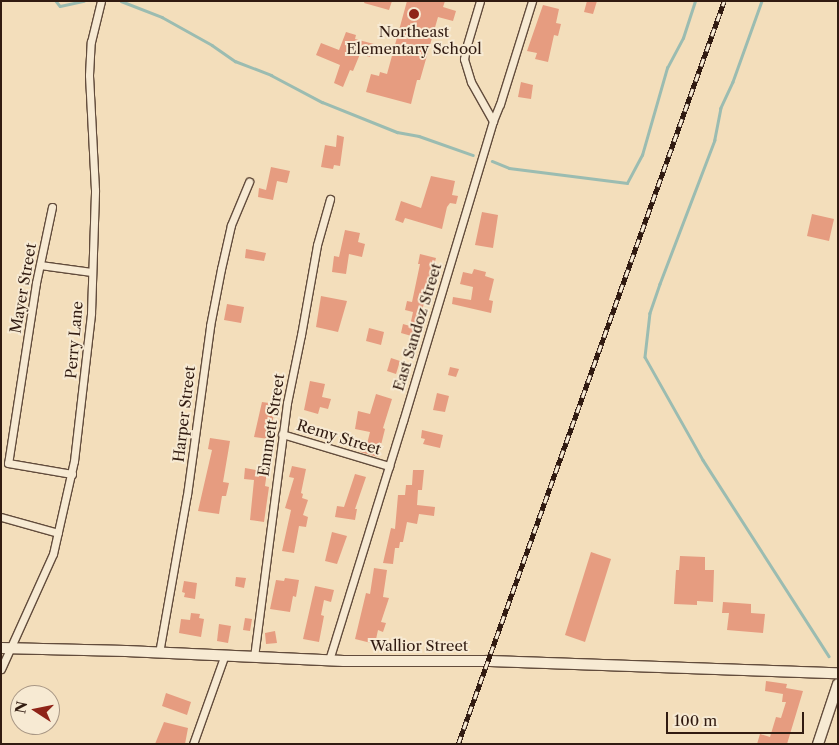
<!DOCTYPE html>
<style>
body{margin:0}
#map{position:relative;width:839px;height:745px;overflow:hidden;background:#f3debb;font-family:"Libre Caslon Text",serif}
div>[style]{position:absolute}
.stream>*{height:2.5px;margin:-1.25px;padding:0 1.25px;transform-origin:1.25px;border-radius:1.25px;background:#9bbcb1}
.building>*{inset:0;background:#e69c80}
.roads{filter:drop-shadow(1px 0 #624c3c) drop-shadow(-1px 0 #624c3c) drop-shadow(0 1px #624c3c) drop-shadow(0 -1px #624c3c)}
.street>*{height:7px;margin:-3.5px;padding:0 3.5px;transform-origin:3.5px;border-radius:3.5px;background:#f7ead3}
.secondary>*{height:10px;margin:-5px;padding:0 5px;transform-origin:5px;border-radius:5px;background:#f7ead3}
.rail>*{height:4.5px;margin-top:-2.25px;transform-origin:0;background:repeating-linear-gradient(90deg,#f7ead3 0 8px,#311b11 0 16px);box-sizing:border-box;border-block:1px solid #311b11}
.dots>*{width:14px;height:14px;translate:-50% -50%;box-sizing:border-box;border:2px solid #f7ead3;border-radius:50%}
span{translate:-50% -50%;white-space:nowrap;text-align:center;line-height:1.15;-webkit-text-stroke:4px #f7ead3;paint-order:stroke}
.poi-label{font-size:15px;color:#311b11}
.street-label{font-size:15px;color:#311b11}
.frame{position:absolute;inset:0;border:2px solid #311b11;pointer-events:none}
.north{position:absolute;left:10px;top:685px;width:50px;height:50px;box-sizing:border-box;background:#f7ead3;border:1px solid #a89785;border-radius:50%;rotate:281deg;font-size:14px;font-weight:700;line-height:20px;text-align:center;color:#311b11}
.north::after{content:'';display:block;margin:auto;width:18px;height:22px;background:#8f2418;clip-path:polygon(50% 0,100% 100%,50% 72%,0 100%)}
.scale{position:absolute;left:666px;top:712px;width:138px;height:22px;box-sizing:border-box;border:2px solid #311b11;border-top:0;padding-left:6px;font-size:15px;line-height:18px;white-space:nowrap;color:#311b11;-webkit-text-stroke:4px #f7ead3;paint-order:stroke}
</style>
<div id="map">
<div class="stream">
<div style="left:56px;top:1px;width:6px;rotate:51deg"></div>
<div style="left:60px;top:6px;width:24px;rotate:-12deg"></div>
<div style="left:121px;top:1px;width:44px;rotate:21.3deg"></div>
<div style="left:162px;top:17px;width:57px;rotate:29.2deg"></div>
<div style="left:212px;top:45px;width:28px;rotate:35deg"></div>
<div style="left:235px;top:61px;width:39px;rotate:21deg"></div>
<div style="left:271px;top:75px;width:58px;rotate:27.9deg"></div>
<div style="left:322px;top:102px;width:81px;rotate:21.8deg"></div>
<div style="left:397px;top:132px;width:22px;rotate:10deg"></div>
<div style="left:419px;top:136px;width:57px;rotate:19.4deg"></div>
<div style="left:762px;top:1px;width:86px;rotate:109.7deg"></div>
<div style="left:733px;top:82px;width:29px;rotate:115deg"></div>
<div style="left:721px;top:108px;width:33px;rotate:101deg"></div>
<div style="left:715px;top:140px;width:154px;rotate:110.9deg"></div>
<div style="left:660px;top:284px;width:31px;rotate:109deg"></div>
<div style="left:650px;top:313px;width:44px;rotate:96.5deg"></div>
<div style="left:645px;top:357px;width:118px;rotate:60.6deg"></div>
<div style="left:703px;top:460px;width:233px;rotate:57.3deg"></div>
<div style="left:492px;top:161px;width:18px;rotate:22deg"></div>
<div style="left:509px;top:168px;width:119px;rotate:7.2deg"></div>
<div style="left:627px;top:183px;width:32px;rotate:-62deg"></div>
<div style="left:642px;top:155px;width:91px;rotate:-74deg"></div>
<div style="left:667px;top:68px;width:34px;rotate:-62deg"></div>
<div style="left:683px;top:38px;width:39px;rotate:-72deg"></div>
</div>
<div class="building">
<div style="clip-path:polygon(365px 1px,392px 1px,389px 10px,364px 3px)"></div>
<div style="clip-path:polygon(407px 1px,445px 1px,443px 7px,456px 11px,453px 21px,438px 17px,420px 80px,417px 80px,411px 104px,366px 92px,371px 74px,379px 76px,380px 72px,387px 74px)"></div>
<div style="clip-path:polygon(587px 1px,597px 1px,593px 14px,584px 12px)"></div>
<div style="clip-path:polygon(543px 5px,559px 9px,556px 23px,561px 24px,558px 36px,554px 35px,548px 62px,535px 59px,537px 53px,527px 51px)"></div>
<div style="clip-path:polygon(346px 32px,356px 35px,355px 39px,374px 44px,370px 57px,360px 54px,353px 71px,350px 70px,343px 87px,334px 83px,340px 65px,316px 55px,321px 43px,339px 50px)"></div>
<div style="clip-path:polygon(521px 82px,533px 85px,531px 99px,518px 97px)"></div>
<div style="clip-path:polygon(337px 135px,344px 137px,340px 166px,334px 165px,333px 169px,321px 167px,325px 145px,336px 147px)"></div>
<div style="clip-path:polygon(271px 167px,290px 171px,287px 183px,277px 181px,273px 200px,258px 197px,259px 188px,266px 190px)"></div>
<div style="clip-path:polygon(431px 176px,455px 181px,452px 195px,458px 196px,456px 204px,450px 203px,447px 207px,442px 229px,405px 218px,403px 223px,395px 220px,401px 201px,421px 208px)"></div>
<div style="clip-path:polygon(482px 212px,498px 215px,493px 248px,475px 245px)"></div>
<div style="clip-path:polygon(812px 214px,834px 219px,829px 241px,807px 236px)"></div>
<div style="clip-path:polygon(345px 230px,360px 233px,358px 242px,365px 244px,362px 257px,349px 254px,346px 274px,332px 272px,334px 256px,339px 257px)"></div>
<div style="clip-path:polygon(246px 249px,266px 253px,264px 261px,245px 258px)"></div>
<div style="clip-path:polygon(420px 254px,436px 258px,415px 337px,401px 333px,403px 324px,410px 326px,413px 312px,405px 310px,407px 301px,412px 302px,420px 264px,418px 264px)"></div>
<div style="clip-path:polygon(474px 269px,486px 272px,485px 276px,494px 279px,489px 300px,493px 301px,491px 313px,452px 304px,453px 297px,471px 300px,473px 287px,460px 284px,463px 272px,472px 274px)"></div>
<div style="clip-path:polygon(321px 296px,347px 301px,338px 332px,316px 327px)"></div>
<div style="clip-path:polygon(227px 304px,244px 307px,241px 323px,224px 320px)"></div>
<div style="clip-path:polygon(369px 328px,384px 332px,381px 345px,366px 341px)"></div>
<div style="clip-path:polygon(391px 358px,400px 361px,396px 374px,387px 371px)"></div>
<div style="clip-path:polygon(450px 367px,459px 369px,456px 377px,448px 375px)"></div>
<div style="clip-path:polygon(310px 381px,325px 384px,322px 397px,331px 399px,328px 409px,320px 407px,318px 414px,304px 410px)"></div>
<div style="clip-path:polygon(437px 393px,449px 396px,445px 412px,433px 410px)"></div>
<div style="clip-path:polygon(376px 394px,392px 399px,383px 428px,385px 429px,378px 457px,360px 452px,361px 447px,366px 448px,370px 432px,355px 429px,358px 411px,370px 414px)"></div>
<div style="clip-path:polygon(262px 402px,276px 404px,269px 439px,254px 437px)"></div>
<div style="clip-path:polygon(422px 430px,443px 435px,440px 448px,423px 444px,425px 439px,421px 438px)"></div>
<div style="clip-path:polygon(210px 438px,230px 441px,223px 482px,229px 483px,226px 496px,222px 496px,219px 514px,198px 511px,212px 450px,208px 449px)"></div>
<div style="clip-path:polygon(292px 466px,306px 469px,301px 493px,303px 494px,302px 498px,308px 500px,303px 515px,308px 517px,306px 527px,299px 526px,294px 553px,282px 551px,291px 510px,285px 508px,294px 478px,289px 477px)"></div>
<div style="clip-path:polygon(245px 468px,267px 472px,265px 486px,269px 487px,264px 522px,250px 520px,254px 480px,244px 479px)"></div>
<div style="clip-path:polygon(413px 470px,424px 470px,422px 490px,418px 490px,417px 505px,435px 507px,434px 516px,419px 514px,417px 524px,407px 522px,403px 542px,400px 542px,399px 548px,395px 548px,393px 564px,383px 563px,391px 528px,395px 529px,398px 495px,405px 495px,406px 485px,412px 485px)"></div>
<div style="clip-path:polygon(355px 474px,366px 477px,355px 509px,357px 509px,355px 520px,335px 517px,337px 506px,344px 507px)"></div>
<div style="clip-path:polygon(332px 532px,347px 536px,337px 564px,325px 561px)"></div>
<div style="clip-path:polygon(591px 552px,611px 559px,585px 642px,565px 635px)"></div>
<div style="clip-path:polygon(680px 556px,705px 557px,705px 570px,714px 570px,713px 602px,697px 601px,697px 605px,674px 604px,676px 570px,679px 570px)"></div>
<div style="clip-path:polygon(374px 568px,387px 570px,383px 597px,389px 598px,381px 622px,386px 623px,383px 632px,378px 630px,375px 644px,355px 639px,366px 593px,370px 594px)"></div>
<div style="clip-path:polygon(236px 577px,246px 578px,244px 588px,235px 586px)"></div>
<div style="clip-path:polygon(285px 578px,299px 580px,296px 597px,293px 596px,290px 612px,270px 609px,276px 580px,284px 581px)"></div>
<div style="clip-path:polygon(184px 581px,197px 583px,195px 599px,184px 597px,185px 593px,182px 592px)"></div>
<div style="clip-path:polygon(315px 586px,334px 590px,331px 602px,324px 600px,321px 615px,324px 616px,319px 642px,303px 639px)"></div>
<div style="clip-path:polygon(723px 602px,751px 604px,751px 613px,765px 614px,763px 633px,727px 630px,729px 613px,722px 613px)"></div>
<div style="clip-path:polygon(191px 613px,200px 614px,199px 618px,204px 619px,201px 637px,179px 633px,181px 619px,190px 620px)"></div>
<div style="clip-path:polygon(245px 618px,252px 619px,250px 631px,243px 630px)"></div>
<div style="clip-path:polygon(219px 624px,231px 626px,228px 643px,217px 641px)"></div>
<div style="clip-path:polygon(275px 631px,277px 643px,266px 644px,265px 633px)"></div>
<div style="clip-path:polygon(766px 681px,787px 684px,786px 688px,803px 691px,787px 744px,757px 744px,760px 734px,770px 737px,776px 717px,781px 718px,786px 702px,782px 702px,783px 694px,765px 691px)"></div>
<div style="clip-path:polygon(166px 693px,191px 702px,187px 715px,162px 706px)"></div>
<div style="clip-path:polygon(164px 722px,188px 728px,185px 744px,155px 744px)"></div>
</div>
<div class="roads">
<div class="street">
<div style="left:480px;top:1px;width:49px;rotate:106.6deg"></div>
<div style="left:466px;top:48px;width:11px;rotate:100deg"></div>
<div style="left:464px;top:59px;width:24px;rotate:73deg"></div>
<div style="left:471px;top:82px;width:45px;rotate:60.6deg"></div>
<div style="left:52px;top:207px;width:78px;rotate:101.9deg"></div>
<div style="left:36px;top:283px;width:182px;rotate:98.8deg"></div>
<div style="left:8px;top:463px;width:65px;rotate:9.8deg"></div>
<div style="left:40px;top:265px;width:52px;rotate:7.7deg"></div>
<div style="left:282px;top:434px;width:112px;rotate:16.7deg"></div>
<div style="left:1px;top:517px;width:59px;rotate:15.7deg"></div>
<div style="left:159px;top:653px;width:160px;rotate:-80deg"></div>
<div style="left:187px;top:495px;width:171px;rotate:-82.2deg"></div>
<div style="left:210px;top:326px;width:58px;rotate:-79.1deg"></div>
<div style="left:221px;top:269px;width:45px;rotate:-77.2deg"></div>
<div style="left:231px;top:225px;width:47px;rotate:-67.3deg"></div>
<div style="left:254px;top:657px;width:256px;rotate:-82.6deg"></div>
<div style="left:287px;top:403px;width:69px;rotate:-78.4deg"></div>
<div style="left:301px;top:335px;width:91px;rotate:-79.9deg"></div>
<div style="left:317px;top:245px;width:48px;rotate:-74.2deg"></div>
<div style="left:329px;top:660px;width:250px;rotate:-72.8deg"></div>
<div style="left:403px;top:421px;width:313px;rotate:-73.3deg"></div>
<div style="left:493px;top:121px;width:18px;rotate:-68deg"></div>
<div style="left:500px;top:104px;width:108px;rotate:-72.7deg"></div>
<div style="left:1px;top:669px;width:126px;rotate:-65.7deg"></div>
<div style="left:53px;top:554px;width:95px;rotate:-77.3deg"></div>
<div style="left:74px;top:461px;width:149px;rotate:-83.4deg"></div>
<div style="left:91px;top:313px;width:123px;rotate:-88.1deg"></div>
<div style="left:95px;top:190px;width:115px;rotate:-93deg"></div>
<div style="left:89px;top:75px;width:33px;rotate:-87deg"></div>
<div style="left:91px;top:42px;width:42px;rotate:-76.3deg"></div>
<div style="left:193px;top:744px;width:92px;rotate:-70.4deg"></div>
</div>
<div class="secondary">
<div style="left:1px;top:648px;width:125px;rotate:1.4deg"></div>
<div style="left:126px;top:651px;width:218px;rotate:2.6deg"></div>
<div style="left:344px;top:661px;width:144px"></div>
<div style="left:488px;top:661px;width:350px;rotate:2deg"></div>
<div style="left:818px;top:744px;width:63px;rotate:-71.6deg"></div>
</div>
</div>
<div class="rail">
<div style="left:458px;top:744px;width:789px;rotate:-70.3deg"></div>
</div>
<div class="dots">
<div style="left:414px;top:14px;background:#8f2418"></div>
</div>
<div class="poi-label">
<span style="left:414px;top:40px">Northeast<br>Elementary School</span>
</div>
<div class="street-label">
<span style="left:23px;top:288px;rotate:-80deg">Mayer Street</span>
<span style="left:417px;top:327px;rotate:-73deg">East Sandoz Street</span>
<span style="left:74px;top:340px;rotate:-85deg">Perry Lane</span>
<span style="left:184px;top:414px;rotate:-83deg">Harper Street</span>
<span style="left:271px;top:425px;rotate:-81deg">Emmett Street</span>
<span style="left:339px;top:437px;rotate:17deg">Remy Street</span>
<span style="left:419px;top:646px">Wallior Street</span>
</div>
<div class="frame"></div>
<div class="north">N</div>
<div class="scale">100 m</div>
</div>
